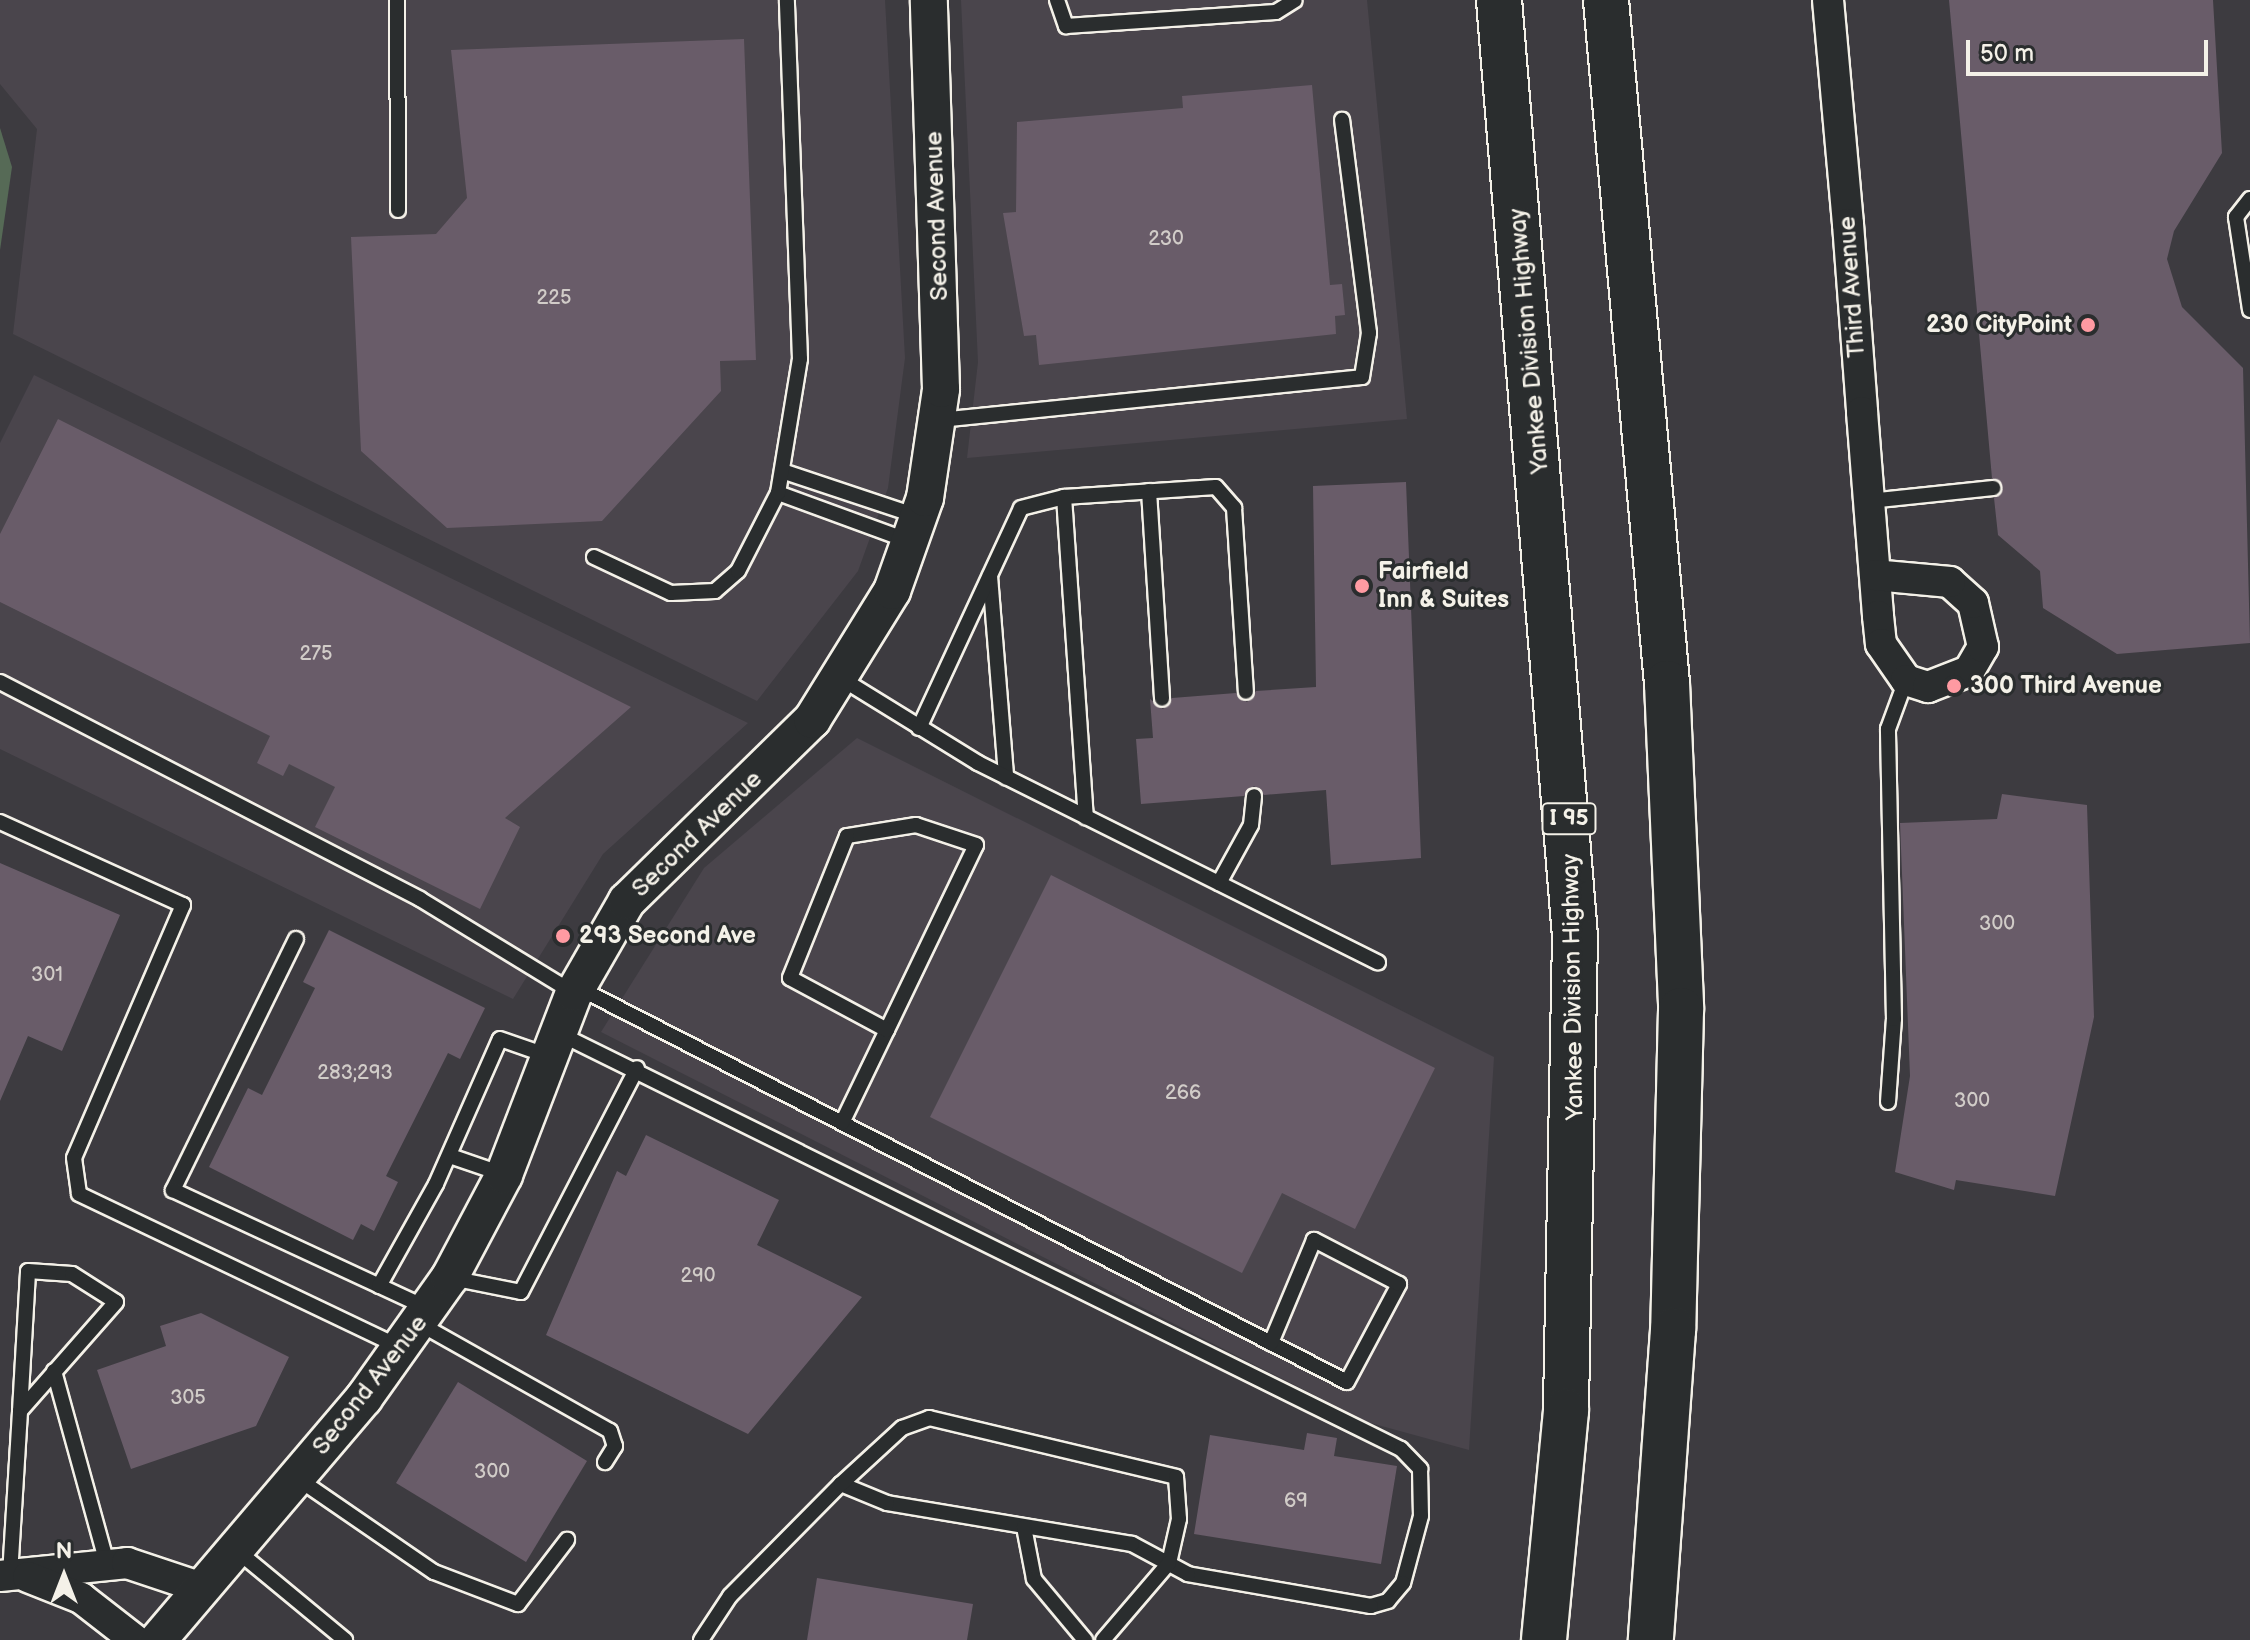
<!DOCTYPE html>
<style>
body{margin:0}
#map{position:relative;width:2250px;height:1640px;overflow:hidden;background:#3d3b40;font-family:"Balsamiq Sans",sans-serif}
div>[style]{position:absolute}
.built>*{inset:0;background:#4a454c}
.green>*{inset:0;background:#566a56}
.building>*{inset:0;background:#695c69}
.roads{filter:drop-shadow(2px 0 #f4f1e8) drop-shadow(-2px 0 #f4f1e8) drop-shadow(0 2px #f4f1e8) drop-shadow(0 -2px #f4f1e8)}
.service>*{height:14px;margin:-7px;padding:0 7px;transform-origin:7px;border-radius:7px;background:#2a2d2e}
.minor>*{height:30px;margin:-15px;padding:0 15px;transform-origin:15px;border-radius:15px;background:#2a2d2e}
.tertiary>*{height:36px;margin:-18px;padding:0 18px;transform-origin:18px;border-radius:18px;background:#2a2d2e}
.motorway>*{height:44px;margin:-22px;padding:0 22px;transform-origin:22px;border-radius:22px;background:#2a2d2e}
.dots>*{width:22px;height:22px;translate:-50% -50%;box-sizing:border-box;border:4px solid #2a2d2e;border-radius:50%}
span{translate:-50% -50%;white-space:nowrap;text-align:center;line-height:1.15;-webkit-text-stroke:6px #2a2d2e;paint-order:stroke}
.number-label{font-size:20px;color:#d1ccc8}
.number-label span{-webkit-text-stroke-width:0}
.shield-label span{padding:2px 6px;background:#2a2d2e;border:2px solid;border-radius:6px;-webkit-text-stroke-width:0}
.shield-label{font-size:22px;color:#f4f1e8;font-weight:700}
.street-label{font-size:24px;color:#f4f1e8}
.poi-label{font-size:24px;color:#f4f1e8;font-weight:700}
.right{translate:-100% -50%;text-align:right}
.left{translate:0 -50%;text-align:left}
.north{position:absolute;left:24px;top:1536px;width:80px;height:80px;-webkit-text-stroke:6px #2a2d2e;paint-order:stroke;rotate:0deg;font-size:22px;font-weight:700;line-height:32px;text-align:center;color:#f4f1e8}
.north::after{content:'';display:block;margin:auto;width:28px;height:36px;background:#f4f1e8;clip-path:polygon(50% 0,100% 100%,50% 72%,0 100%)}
.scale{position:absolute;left:1966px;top:40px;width:242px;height:36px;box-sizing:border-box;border:4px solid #f4f1e8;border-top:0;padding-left:10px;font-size:24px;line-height:28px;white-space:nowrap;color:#f4f1e8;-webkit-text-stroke:6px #2a2d2e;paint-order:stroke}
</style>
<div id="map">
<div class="built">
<div style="clip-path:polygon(0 0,885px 0,905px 358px,888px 488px,858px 571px,757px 701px,13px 334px,37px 129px,0 84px)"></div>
<div style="clip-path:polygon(961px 0,1367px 0,1407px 419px,967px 458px,978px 362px)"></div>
<div style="clip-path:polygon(34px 375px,748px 723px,603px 854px,513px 999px,0 749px,0 443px)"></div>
<div style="clip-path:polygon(857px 738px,1494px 1057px,1469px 1450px,1367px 1422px,601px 1032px,704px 868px)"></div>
</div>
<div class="green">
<div style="clip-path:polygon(0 128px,12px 167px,0 250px)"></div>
</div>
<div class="building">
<div style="clip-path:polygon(1949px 0,2213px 0,2222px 153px,2174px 231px,2167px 259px,2182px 307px,2243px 368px,2250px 643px,2117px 654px,2043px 608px,2040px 571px,1998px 535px,1994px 498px,2003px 488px,1992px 478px)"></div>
<div style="clip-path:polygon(744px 39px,756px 360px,720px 361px,721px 391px,602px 521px,447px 528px,361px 451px,351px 237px,436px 234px,467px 198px,451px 50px)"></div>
<div style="clip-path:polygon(1312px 85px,1330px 285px,1342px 284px,1345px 315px,1335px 316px,1336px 334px,1039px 365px,1036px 335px,1024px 336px,1003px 213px,1016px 212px,1017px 122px,1183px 108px,1182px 96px)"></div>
<div style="clip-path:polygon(58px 419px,631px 707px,505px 818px,520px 827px,480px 909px,315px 827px,335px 787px,289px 764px,283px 776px,257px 763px,270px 736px,0 602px,0 534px)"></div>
<div style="clip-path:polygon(1406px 482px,1421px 858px,1331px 865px,1326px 790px,1264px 795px,1254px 786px,1244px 796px,1141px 804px,1136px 739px,1153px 738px,1150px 699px,1163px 709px,1172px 698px,1236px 693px,1247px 702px,1256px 691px,1316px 687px,1313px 486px)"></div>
<div style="clip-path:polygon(2002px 794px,2087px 805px,2094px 1017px,2055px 1196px,1956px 1180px,1954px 1190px,1895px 1172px,1910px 1076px,1900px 823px,1997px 819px)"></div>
<div style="clip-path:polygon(0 863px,120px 915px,62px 1051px,28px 1036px,0 1101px)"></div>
<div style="clip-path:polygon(1051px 875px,1435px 1068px,1355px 1229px,1282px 1193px,1242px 1273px,930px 1117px)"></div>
<div style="clip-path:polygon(329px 930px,485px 1008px,460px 1059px,448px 1053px,386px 1176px,398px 1182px,374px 1231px,361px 1224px,353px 1240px,209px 1167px,248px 1088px,262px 1095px,315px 988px,303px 982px)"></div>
<div style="clip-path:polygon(646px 1135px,779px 1200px,757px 1245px,862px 1297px,748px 1434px,546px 1335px,617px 1171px,626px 1176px)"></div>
<div style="clip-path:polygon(201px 1313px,289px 1357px,256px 1426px,131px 1469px,97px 1370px,166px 1346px,160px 1326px)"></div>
<div style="clip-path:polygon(458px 1382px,587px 1461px,526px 1562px,396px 1483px)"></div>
<div style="clip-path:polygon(1307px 1433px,1337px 1438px,1334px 1456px,1397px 1466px,1381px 1564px,1194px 1534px,1210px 1435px,1304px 1450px)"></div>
<div style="clip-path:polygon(817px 1578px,973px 1604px,967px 1640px,807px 1640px)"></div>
</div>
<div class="roads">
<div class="service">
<div style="left:397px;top:0;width:210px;rotate:89.7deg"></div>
<div style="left:1057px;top:0;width:28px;rotate:71deg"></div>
<div style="left:1066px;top:26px;width:210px;rotate:-3.8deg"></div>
<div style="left:1276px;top:12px;width:22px;rotate:-32deg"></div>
<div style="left:2250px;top:199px;width:23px;rotate:128deg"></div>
<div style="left:2236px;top:217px;width:94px;rotate:81.4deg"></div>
<div style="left:939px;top:420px;width:425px;rotate:-5.8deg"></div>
<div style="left:1362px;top:377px;width:45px;rotate:-81deg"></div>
<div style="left:1369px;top:333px;width:215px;rotate:-97.2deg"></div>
<div style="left:785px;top:472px;width:142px;rotate:18.4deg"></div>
<div style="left:1149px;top:491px;width:208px;rotate:86.4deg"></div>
<div style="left:778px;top:493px;width:140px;rotate:20.1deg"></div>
<div style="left:1064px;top:497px;width:152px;rotate:-3.8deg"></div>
<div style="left:1216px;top:487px;width:28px;rotate:49deg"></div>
<div style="left:1234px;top:508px;width:184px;rotate:86.3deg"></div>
<div style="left:1869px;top:501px;width:125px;rotate:-6deg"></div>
<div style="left:594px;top:557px;width:85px;rotate:25.1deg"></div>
<div style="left:671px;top:593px;width:44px;rotate:-2.6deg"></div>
<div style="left:715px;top:591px;width:30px;rotate:-41deg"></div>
<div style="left:738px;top:571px;width:88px;rotate:-62.9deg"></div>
<div style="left:778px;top:493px;width:136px;rotate:-80.7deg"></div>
<div style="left:800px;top:359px;width:359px;rotate:-92.1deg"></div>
<div style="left:990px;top:576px;width:202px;rotate:85.4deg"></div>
<div style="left:842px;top:679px;width:160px;rotate:31.7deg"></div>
<div style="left:978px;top:763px;width:447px;rotate:26.5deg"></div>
<div style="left:0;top:682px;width:473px;rotate:27.3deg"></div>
<div style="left:420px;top:899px;width:180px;rotate:31.4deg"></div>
<div style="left:919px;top:728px;width:242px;rotate:-65.1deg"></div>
<div style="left:1021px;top:508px;width:44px;rotate:-14.3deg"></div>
<div style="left:1064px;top:497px;width:321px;rotate:86.1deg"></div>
<div style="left:0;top:822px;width:201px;rotate:24.4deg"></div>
<div style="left:183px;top:905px;width:275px;rotate:113.3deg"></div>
<div style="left:74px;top:1158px;width:36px;rotate:82deg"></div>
<div style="left:79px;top:1194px;width:353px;rotate:25.5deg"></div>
<div style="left:1219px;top:883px;width:66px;rotate:-61.1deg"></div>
<div style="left:1251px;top:825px;width:29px;rotate:-84deg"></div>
<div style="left:296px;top:939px;width:280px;rotate:116.1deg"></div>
<div style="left:173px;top:1190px;width:278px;rotate:24.9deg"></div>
<div style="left:577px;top:987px;width:865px;rotate:27.16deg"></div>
<div style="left:1347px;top:1382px;width:111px;rotate:-62deg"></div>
<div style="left:1399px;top:1284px;width:96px;rotate:-152.6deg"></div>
<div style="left:1314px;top:1240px;width:112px;rotate:112.7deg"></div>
<div style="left:558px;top:1033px;width:940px;rotate:26.27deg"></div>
<div style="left:1401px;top:1449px;width:28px;rotate:46deg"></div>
<div style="left:1420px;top:1469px;width:47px;rotate:88.8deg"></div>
<div style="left:1421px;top:1516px;width:69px;rotate:105deg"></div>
<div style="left:1403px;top:1583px;width:23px;rotate:130deg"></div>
<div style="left:1388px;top:1601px;width:18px;rotate:164deg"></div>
<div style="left:1371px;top:1606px;width:186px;rotate:-170.1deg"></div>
<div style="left:1188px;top:1574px;width:64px;rotate:-151.8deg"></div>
<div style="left:1132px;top:1544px;width:248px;rotate:-170.5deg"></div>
<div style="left:887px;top:1503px;width:50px;rotate:-157.6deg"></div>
<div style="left:1888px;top:1102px;width:83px;rotate:-85.9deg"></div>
<div style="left:1894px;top:1019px;width:290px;rotate:-91.2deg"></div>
<div style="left:1888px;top:729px;width:52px;rotate:-69.8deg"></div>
<div style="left:842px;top:1123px;width:103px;rotate:-64.2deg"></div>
<div style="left:887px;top:1030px;width:205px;rotate:-64.3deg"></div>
<div style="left:976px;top:845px;width:63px;rotate:-161.6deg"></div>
<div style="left:916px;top:825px;width:70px;rotate:170.9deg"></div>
<div style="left:847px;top:836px;width:153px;rotate:111.9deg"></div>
<div style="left:790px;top:978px;width:110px;rotate:28.2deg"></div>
<div style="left:450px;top:1156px;width:56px;rotate:18.8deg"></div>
<div style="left:451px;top:1278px;width:71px;rotate:11.3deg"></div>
<div style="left:521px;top:1292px;width:252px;rotate:-62.6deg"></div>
<div style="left:379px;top:1286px;width:117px;rotate:-60.8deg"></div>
<div style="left:436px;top:1184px;width:158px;rotate:-66.2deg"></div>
<div style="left:500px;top:1039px;width:52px;rotate:19.1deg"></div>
<div style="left:420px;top:1324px;width:218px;rotate:29.4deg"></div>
<div style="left:610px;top:1431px;width:16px;rotate:72deg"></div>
<div style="left:615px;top:1446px;width:19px;rotate:122deg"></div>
<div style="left:54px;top:1371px;width:199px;rotate:74.6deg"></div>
<div style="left:297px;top:1478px;width:166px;rotate:34.5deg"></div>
<div style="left:434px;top:1572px;width:90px;rotate:20.9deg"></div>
<div style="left:518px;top:1604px;width:81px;rotate:-52.6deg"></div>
<div style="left:1024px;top:1527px;width:53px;rotate:79.1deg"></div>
<div style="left:1034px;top:1579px;width:80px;rotate:50.1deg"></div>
<div style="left:235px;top:1549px;width:143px;rotate:39.6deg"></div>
<div style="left:10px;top:1575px;width:164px;rotate:-86.5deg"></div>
<div style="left:20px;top:1411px;width:140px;rotate:-86.7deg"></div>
<div style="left:28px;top:1271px;width:44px;rotate:3.9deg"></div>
<div style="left:72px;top:1274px;width:52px;rotate:32.5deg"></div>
<div style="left:116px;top:1302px;width:145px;rotate:131.4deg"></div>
<div style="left:701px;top:1640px;width:53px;rotate:-56.6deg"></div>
<div style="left:730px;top:1596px;width:158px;rotate:-45.3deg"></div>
<div style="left:841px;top:1484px;width:83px;rotate:-42.6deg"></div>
<div style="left:902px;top:1428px;width:29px;rotate:-20deg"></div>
<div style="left:929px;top:1418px;width:254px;rotate:13.4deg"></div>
<div style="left:1176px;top:1477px;width:42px;rotate:85.9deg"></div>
<div style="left:1179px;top:1519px;width:45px;rotate:102.8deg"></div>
<div style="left:1169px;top:1563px;width:101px;rotate:130.6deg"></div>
</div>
<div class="minor">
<div style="left:1828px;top:0;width:225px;rotate:84.9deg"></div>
<div style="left:1848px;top:224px;width:189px;rotate:85.7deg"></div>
<div style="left:1862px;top:412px;width:205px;rotate:85.5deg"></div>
<div style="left:1878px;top:616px;width:28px;rotate:84deg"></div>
<div style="left:1881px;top:644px;width:44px;rotate:55.2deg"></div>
<div style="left:1906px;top:680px;width:23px;rotate:18deg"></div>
<div style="left:1928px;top:687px;width:44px;rotate:-21.3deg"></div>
<div style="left:1969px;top:671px;width:28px;rotate:-60deg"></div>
<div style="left:1983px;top:647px;width:45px;rotate:-102.8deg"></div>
<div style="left:1973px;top:603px;width:31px;rotate:-138deg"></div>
<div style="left:1950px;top:582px;width:75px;rotate:-174.7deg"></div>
<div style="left:0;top:1576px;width:128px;rotate:-5.8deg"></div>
<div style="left:127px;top:1563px;width:79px;rotate:18.4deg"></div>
<div style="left:28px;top:1577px;width:57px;rotate:21.6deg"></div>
<div style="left:81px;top:1598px;width:68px;rotate:37.9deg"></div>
</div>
<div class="tertiary">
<div style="left:158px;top:1640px;width:318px;rotate:-49.6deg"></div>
<div style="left:364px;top:1398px;width:148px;rotate:-54.6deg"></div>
<div style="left:450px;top:1277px;width:115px;rotate:-62.1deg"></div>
<div style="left:504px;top:1175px;width:195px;rotate:-69deg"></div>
<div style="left:574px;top:993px;width:106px;rotate:-60.1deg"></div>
<div style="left:627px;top:901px;width:259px;rotate:-44.4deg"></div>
<div style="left:812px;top:720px;width:152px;rotate:-58.2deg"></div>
<div style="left:892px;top:591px;width:99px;rotate:-70.5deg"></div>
<div style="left:925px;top:498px;width:110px;rotate:-81.6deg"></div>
<div style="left:941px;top:389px;width:389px;rotate:-91.8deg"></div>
</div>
<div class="motorway">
<div style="left:1499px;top:0;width:940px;rotate:85.36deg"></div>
<div style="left:1575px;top:937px;width:474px;rotate:91.1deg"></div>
<div style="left:1566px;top:1411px;width:230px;rotate:95.5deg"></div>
<div style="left:1606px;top:0;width:686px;rotate:84.9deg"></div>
<div style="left:1667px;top:683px;width:327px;rotate:87.5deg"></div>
<div style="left:1681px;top:1010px;width:320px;rotate:91.4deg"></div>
<div style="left:1673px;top:1330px;width:311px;rotate:94.1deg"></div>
</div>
</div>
<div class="dots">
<div style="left:2088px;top:325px;background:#ff9aa2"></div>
<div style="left:1362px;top:586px;background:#ff9aa2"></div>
<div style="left:1954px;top:686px;background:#ff9aa2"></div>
<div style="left:563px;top:936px;background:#ff9aa2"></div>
</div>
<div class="number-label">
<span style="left:1166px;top:239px">230</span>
<span style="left:554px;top:298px">225</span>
<span style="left:316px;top:654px">275</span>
<span style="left:1997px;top:924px">300</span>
<span style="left:47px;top:975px">301</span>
<span style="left:355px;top:1073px">283;293</span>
<span style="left:1183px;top:1093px">266</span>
<span style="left:1972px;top:1101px">300</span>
<span style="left:698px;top:1276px">290</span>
<span style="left:188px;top:1398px">305</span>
<span style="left:492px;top:1472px">300</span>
<span style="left:1296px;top:1501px">69</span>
</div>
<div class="shield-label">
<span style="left:1569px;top:819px">I 95</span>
</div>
<div class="street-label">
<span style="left:937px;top:216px;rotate:-92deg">Second Avenue</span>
<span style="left:1852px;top:287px;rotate:-94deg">Third Avenue</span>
<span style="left:1529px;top:341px;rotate:-95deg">Yankee Division Highway</span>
<span style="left:697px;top:834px;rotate:-44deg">Second Avenue</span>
<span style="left:1573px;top:987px;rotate:-91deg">Yankee Division Highway</span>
<span style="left:370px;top:1385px;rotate:-52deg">Second Avenue</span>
</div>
<div class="poi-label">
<span class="right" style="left:2072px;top:325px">230 CityPoint</span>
<span class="left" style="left:1378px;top:586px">Fairfield<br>Inn &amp; Suites</span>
<span class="left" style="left:1970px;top:686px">300 Third Avenue</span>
<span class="left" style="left:579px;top:936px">293 Second Ave</span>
</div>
<div class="north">N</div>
<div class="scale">50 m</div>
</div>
